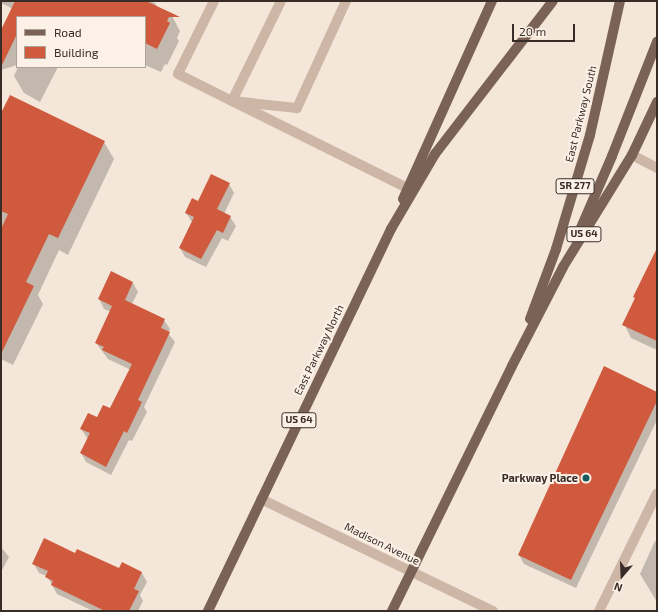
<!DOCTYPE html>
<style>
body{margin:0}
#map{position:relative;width:658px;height:612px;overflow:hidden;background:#f4e7da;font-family:"Exo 2",sans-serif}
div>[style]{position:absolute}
.shadow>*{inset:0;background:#0003}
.building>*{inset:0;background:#cf5a3d}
.service>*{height:10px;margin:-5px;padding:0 5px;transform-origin:5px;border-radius:5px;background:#cdb6a5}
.minor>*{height:10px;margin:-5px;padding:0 5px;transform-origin:5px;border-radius:5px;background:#cdb6a5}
.tertiary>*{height:10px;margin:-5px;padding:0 5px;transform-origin:5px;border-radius:5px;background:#cdb6a5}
.primary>*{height:10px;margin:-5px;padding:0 5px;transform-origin:5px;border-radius:5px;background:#7b6257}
.dots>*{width:11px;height:11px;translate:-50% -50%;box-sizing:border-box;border:2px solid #fbf1e7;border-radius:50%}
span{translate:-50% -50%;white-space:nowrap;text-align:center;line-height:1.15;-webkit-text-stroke:4px #fbf1e7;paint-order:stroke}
.shield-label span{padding:1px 3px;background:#fbf1e7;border:1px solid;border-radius:3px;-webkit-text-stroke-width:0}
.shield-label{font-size:10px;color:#382c27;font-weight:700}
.street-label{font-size:11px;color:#382c27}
.poi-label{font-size:11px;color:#382c27;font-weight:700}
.right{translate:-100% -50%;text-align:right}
.frame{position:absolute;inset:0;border:2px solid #382c27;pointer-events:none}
.legend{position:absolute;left:16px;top:16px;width:130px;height:52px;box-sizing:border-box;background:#fbf1e7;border:1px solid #ada29a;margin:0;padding:5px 7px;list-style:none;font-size:12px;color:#382c27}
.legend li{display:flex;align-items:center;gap:8px;height:20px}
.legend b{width:20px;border:1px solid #ada29a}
.north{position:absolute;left:602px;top:556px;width:40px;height:40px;-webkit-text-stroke:3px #fbf1e7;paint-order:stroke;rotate:199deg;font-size:11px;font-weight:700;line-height:16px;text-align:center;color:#382c27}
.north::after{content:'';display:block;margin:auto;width:14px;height:18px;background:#382c27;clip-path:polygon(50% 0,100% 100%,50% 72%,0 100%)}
.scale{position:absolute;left:512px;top:24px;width:63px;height:18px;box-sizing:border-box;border:2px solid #382c27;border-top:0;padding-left:5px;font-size:12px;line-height:14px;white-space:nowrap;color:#382c27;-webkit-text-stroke:3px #fbf1e7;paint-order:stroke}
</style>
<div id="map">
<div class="shadow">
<div style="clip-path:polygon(1px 1px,150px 1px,155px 3px,157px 7px,171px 14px,180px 31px,177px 38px,179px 41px,167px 65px,165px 64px,161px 72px,145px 65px,145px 17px,17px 17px,17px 65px,1px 70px,1px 33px,13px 9px,1px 3px)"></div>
<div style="clip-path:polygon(18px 67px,58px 67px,40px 102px,24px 93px,14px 76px)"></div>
<div style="clip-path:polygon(1px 115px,104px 142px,114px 159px,68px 255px,59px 250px,38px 295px,43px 304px,13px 365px,1px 359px)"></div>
<div style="clip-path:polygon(229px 184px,234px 193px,224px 214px,230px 217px,236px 226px,228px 241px,222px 238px,206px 267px,185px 257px,180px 248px,192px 222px,186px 213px,198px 202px)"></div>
<div style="clip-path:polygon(657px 250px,657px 350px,631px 338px,624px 324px)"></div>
<div style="clip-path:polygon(133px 283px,138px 292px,132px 304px,164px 320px,170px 329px,168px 333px,175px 342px,144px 407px,147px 412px,132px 441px,129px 440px,111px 475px,86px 462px,81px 453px,88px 439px,81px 429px,110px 409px,131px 370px,108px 359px,96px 343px,111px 312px,104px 309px,99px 299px)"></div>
<div style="clip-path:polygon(657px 393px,657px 420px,576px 588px,524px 564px,519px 555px)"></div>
<div style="clip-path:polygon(655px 541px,657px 542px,657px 602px,640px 574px)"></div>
<div style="clip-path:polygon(1px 547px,9px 557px,1px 572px)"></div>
<div style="clip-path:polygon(76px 554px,119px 570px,142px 573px,147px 582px,140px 595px,143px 601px,138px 611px,93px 611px,57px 594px,47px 576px,39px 573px,34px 564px)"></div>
</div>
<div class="building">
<div style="clip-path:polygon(15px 1px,146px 1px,180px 17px,169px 17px,167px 21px,170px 23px,157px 49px,145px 43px,145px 17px,17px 17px,17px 34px,1px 67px,1px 30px)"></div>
<div style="clip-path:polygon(10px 95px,105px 141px,58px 238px,49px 234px,26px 282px,34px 286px,1px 354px,1px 229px,8px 214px,1px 211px,1px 113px)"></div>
<div style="clip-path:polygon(211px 174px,230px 183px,217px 209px,231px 216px,223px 233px,217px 230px,201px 259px,179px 248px,194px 217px,185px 213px,192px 198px,198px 201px)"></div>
<div style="clip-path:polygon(657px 248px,657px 341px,622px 325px,635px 298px,633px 297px)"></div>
<div style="clip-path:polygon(111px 271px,133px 282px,125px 300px,165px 319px,161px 328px,170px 332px,138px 400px,142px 402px,127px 433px,124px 431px,106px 467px,80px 453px,90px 433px,80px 429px,88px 413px,97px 417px,103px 405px,110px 408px,132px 364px,102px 350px,104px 347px,95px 343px,112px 306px,98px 299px)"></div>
<div style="clip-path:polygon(604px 366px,657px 392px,657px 401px,571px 580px,518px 555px)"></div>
<div style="clip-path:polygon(44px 538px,75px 553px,77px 549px,119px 568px,122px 562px,142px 572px,134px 589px,139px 591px,129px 611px,105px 611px,51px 585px,53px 581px,45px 577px,48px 571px,32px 564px)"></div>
</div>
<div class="service">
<div style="left:214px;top:1px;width:81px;rotate:116.3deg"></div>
<div style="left:178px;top:74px;width:60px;rotate:26.6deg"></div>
<div style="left:232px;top:101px;width:111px;rotate:-63.9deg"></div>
<div style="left:346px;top:1px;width:118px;rotate:114.6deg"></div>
<div style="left:297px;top:108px;width:65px;rotate:-173.9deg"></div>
<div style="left:232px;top:101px;width:195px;rotate:26.4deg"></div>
<div style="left:599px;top:611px;width:131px;rotate:-63.8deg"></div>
</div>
<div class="minor">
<div style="left:632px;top:155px;width:28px;rotate:27deg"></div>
</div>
<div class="tertiary">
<div style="left:261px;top:499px;width:258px;rotate:25.8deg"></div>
</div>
<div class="primary">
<div style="left:403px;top:199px;width:217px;rotate:-65.8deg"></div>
<div style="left:580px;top:230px;width:81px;rotate:-66.6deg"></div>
<div style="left:612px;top:156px;width:123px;rotate:-68.5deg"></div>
<div style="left:530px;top:319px;width:75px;rotate:-69.6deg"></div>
<div style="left:556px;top:249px;width:119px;rotate:-73.4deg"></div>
<div style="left:590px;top:135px;width:137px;rotate:-77.4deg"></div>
<div style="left:208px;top:611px;width:424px;rotate:-64.4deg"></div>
<div style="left:391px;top:229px;width:87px;rotate:-59.6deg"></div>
<div style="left:435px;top:154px;width:193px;rotate:-52.4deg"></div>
<div style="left:392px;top:611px;width:273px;rotate:-63.9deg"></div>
<div style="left:512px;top:366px;width:111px;rotate:-62.7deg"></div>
<div style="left:563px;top:267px;width:132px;rotate:-58.4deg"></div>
<div style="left:632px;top:155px;width:59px;rotate:-64.7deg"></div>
</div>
<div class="dots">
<div style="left:586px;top:478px;background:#195b5d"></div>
</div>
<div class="shield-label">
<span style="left:575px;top:186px">SR 277</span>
<span style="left:584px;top:234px">US 64</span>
<span style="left:299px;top:420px">US 64</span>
</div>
<div class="street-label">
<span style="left:581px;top:114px;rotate:-76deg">East Parkway South</span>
<span style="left:319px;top:350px;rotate:-64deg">East Parkway North</span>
<span style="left:382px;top:544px;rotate:26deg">Madison Avenue</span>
</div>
<div class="poi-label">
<span class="right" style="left:578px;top:478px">Parkway Place</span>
</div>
<div class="frame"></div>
<ul class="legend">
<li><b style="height:5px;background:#7b6257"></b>Road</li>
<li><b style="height:11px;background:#cf5a3d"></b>Building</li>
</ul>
<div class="north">N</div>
<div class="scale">20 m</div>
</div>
